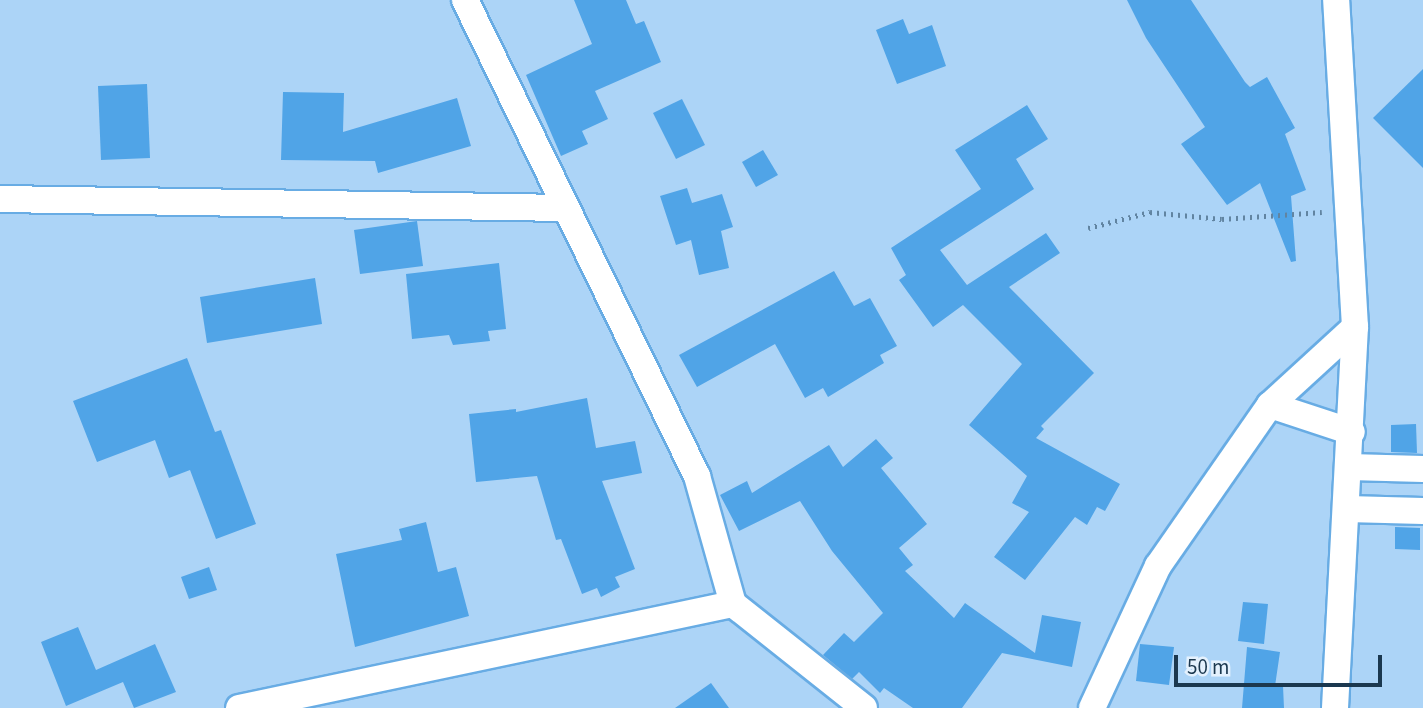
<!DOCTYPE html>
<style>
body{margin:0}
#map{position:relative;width:1423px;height:708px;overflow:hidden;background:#acd4f7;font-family:"Source Sans 3",sans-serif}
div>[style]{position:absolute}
.building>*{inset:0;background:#50a4e7}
.path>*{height:4.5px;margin-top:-2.25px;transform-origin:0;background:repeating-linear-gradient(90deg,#6184a1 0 2px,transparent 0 7px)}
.roads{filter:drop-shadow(2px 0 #68ace4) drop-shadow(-2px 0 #68ace4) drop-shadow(0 2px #68ace4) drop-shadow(0 -2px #68ace4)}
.street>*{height:26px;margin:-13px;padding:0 13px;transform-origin:13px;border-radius:13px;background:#fff}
span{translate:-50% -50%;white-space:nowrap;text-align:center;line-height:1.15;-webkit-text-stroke:5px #e4f1fd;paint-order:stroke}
.scale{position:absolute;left:1174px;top:655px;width:208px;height:32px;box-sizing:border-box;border:4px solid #1b384f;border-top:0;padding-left:9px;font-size:21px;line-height:24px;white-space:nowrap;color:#1b384f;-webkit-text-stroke:5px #e4f1fd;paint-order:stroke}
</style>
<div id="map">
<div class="building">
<div style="clip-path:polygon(574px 0,626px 0,636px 24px,644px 21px,661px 62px,595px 91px,608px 119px,582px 131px,588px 144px,561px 156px,526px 75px,592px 44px)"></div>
<div style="clip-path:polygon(1127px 0,1191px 0,1245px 82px,1250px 87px,1267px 77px,1295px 128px,1285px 134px,1306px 190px,1291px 196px,1296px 261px,1291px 262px,1260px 183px,1227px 205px,1181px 144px,1205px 127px,1146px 38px)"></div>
<div style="clip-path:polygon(903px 19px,909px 34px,932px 25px,946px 66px,897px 84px,876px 30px)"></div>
<div style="clip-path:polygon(1423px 69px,1423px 168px,1373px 118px)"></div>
<div style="clip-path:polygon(147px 84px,150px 158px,101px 160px,98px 86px)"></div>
<div style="clip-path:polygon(283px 92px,344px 93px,343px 132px,457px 98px,471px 146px,378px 173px,375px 161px,281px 160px)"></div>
<div style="clip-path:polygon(682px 99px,705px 145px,676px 159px,653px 113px)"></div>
<div style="clip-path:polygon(1027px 105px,1048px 139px,1016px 159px,1034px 189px,940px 250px,967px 285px,1046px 233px,1060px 253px,1009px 287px,1094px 373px,1041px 426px,1044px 429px,1036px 438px,1120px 484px,1105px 511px,1097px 507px,1087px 525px,1075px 517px,1025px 580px,994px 557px,1029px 512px,1012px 503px,1027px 476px,969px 425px,1022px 364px,963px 305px,933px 327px,899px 280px,906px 275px,891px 248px,981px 189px,955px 150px)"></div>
<div style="clip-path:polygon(763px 150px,778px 175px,756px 187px,742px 162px)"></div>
<div style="clip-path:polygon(687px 188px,692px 203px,722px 194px,733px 227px,721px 231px,729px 268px,699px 275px,691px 240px,676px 245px,660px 196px)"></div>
<div style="clip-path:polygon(417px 221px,423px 266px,360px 274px,354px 230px)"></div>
<div style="clip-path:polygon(499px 263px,506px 329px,488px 331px,490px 341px,453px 345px,449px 335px,412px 339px,406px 274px)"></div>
<div style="clip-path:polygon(834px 271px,854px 306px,870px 298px,897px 346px,880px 355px,884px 363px,828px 397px,823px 388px,805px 398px,775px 344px,697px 387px,679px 355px)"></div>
<div style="clip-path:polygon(315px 278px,322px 324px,207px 343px,200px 297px)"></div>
<div style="clip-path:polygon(187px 358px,215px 432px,221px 430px,256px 524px,216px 539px,190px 470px,169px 478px,155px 440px,97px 462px,73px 401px)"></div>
<div style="clip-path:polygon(587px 398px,596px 448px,635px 441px,642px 473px,602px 481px,635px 569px,615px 577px,620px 587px,601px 597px,597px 588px,582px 594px,561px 539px,556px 540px,537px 476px,476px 482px,469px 414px,516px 409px,516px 412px)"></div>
<div style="clip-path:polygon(1416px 424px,1417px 453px,1391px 452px,1391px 425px)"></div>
<div style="clip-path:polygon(876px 439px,893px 458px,881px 468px,927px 524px,899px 548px,913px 565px,905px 571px,954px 618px,965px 603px,1035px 653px,1042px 615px,1081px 622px,1072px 667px,1002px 653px,962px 708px,913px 708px,884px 688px,880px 693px,859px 672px,852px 679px,823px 655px,844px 633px,854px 642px,883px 613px,832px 551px,800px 501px,739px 531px,720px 495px,747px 481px,752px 493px,829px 445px,843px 467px)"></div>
<div style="clip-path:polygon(426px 522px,438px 572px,456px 567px,469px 616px,355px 647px,336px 554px,402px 540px,399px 529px)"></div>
<div style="clip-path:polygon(1395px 527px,1420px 528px,1420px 550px,1395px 549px)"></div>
<div style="clip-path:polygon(209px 567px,217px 590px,189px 599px,181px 577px)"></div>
<div style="clip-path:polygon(1243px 602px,1268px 604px,1264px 644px,1238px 641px)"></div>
<div style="clip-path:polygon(78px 627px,96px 670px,155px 644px,176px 692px,134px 708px,123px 682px,66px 706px,41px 642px)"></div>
<div style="clip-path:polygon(1140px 644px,1174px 647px,1169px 685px,1136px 681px)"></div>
<div style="clip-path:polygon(1247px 647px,1280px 652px,1275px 686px,1283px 686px,1284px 708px,1242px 708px)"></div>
<div style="clip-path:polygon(711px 683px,729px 708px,675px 708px)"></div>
</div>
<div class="path">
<div style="left:1088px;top:228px;width:64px;rotate:-14.5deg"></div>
<div style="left:1150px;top:212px;width:72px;rotate:5.6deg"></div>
<div style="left:1222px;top:219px;width:100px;rotate:-4deg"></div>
</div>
<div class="roads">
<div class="street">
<div style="left:465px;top:0;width:530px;rotate:64.02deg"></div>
<div style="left:697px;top:476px;width:133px;rotate:74.3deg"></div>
<div style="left:733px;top:604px;width:167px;rotate:38.4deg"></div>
<div style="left:0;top:199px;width:566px;rotate:0.91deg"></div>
<div style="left:1270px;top:405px;width:86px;rotate:18.2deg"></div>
<div style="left:1349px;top:467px;width:74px;rotate:1.5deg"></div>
<div style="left:1347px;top:509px;width:76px;rotate:1.5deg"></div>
<div style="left:239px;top:708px;width:505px;rotate:-11.89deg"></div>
<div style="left:1092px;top:708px;width:157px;rotate:-65.1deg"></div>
<div style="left:1158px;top:566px;width:196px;rotate:-55.2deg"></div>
<div style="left:1270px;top:405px;width:115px;rotate:-42.5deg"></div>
<div style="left:1335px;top:708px;width:382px;rotate:-87deg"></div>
<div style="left:1355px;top:327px;width:328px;rotate:-93.3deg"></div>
</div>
</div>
<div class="scale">50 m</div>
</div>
